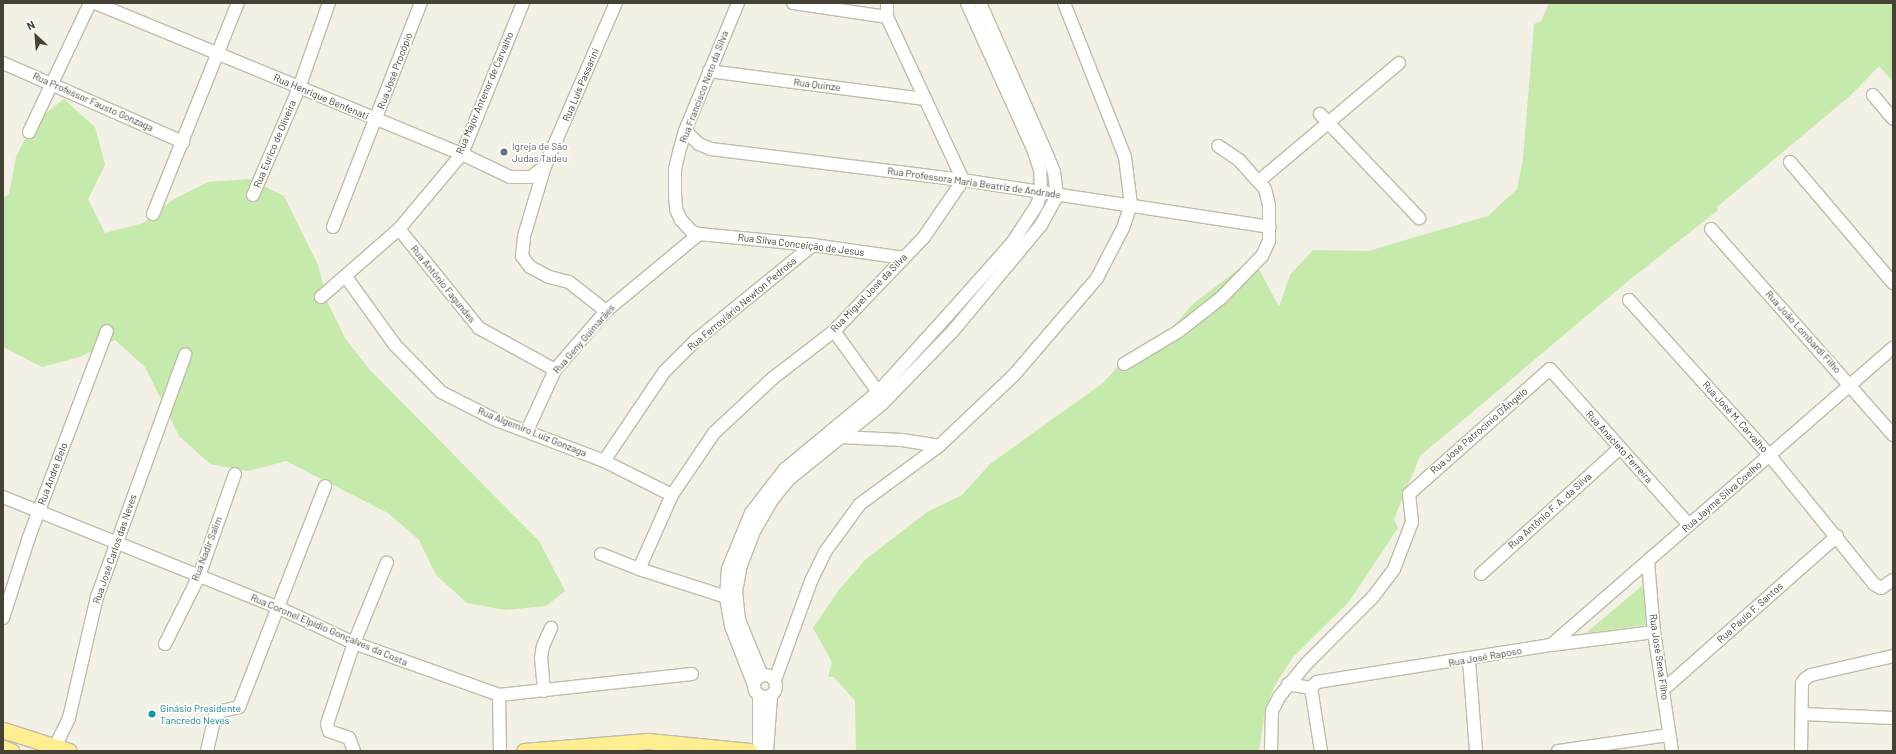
<!DOCTYPE html>
<meta charset="utf-8">
<style>
body{margin:0}
#map{position:relative;width:1896px;height:754px;overflow:hidden;background:#f3f0e5;font-family:Barlow,sans-serif}
div>[style]{position:absolute}
.green>*{inset:0;background:#c6e9ac}
.roads{filter:drop-shadow(1px 0 #c1bcaa) drop-shadow(-1px 0 #c1bcaa) drop-shadow(0 1px #c1bcaa) drop-shadow(0 -1px #c1bcaa)}
.minor>*{height:12px;margin:-6px;padding:0 6px;transform-origin:6px;border-radius:6px;background:#fff}
.minor>.ring{margin:-6px;padding:0;box-sizing:content-box;background:none;border:12px solid #fff;border-radius:50%}
.major>*{height:15px;margin:-7.5px;padding:0 7.5px;transform-origin:7.5px;border-radius:7.5px;background:#ffed92}
.dots>*{width:11px;height:11px;translate:-50% -50%;box-sizing:border-box;border:2px solid #fff;border-radius:50%}
span{translate:-50% -50%;white-space:nowrap;text-align:center;line-height:1.15;-webkit-text-stroke:3.5px #fff;paint-order:stroke}
.street-label{font-size:10px;color:#454134}
.worship-label{font-size:10px;color:#5b616d}
.left{translate:0 -50%;text-align:left}
.culture-label{font-size:10px;color:#0d838f}
.frame{position:absolute;inset:0;border:4px solid #454134;pointer-events:none}
.north{position:absolute;left:16px;top:16px;width:40px;height:40px;-webkit-text-stroke:3px #fff;paint-order:stroke;rotate:334deg;font-size:11px;font-weight:700;line-height:16px;text-align:center;color:#454134}
.north::after{content:'';display:block;margin:auto;width:14px;height:18px;background:#454134;clip-path:polygon(50% 0,100% 100%,50% 72%,0 100%)}
</style>
<div id="map">
<div class="green">
<div style="clip-path:polygon(1549px 3px,1893px 3px,1893px 82px,1879px 66px,1851px 95px,1717px 207px,1718px 210px,1627px 282px,1420px 456px,1394px 519px,1398px 528px,1348px 603px,1293px 657px,1274px 687px,1264px 716px,1259px 751px,856px 751px,855px 701px,834px 677px,828px 677px,832px 662px,813px 628px,838px 591px,865px 560px,927px 512px,962px 495px,990px 464px,1103px 383px,1131px 352px,1165px 335px,1193px 304px,1253px 258px,1279px 307px,1290px 275px,1313px 250px,1368px 251px,1488px 216px,1517px 189px,1523px 158px,1534px 24px,1541px 21px)"></div>
<div style="clip-path:polygon(64px 99px,95px 127px,105px 165px,88px 199px,105px 233px,143px 223px,174px 199px,208px 182px,249px 179px,284px 196px,318px 265px,328px 303px,345px 338px,369px 369px,539px 541px,565px 591px,546px 606px,505px 610px,467px 603px,436px 575px,419px 540px,388px 513px,286px 461px,248px 471px,210px 464px,179px 436px,145px 367px,115px 340px,80px 357px,42px 367px,3px 347px,3px 197px,9px 195px,16px 157px,33px 123px)"></div>
<div style="clip-path:polygon(1643px 585px,1646px 625px,1586px 633px)"></div>
</div>
<div class="roads">
<div class="minor">
<div style="left:95px;top:3px;width:397px;rotate:22.4deg"></div>
<div style="left:462px;top:154px;width:53px;rotate:25.6deg"></div>
<div style="left:510px;top:177px;width:21px"></div>
<div style="left:531px;top:177px;width:18px;rotate:-38deg"></div>
<div style="left:738px;top:3px;width:139px;rotate:112.5deg"></div>
<div style="left:685px;top:131px;width:22px;rotate:106deg"></div>
<div style="left:679px;top:152px;width:17px;rotate:103deg"></div>
<div style="left:675px;top:169px;width:25px;rotate:90deg"></div>
<div style="left:675px;top:194px;width:15px;rotate:86deg"></div>
<div style="left:676px;top:209px;width:12px;rotate:66deg"></div>
<div style="left:681px;top:220px;width:16px;rotate:47deg"></div>
<div style="left:692px;top:232px;width:7px;rotate:16deg"></div>
<div style="left:699px;top:234px;width:115px;rotate:5.5deg"></div>
<div style="left:813px;top:245px;width:92px;rotate:8.1deg"></div>
<div style="left:793px;top:3px;width:95px;rotate:8.5deg"></div>
<div style="left:3px;top:63px;width:197px;rotate:23.7deg"></div>
<div style="left:709px;top:71px;width:218px;rotate:7.4deg"></div>
<div style="left:1873px;top:95px;width:31px;rotate:50deg"></div>
<div style="left:1320px;top:114px;width:144px;rotate:46.4deg"></div>
<div style="left:685px;top:131px;width:19px;rotate:43deg"></div>
<div style="left:699px;top:144px;width:13px;rotate:23deg"></div>
<div style="left:711px;top:149px;width:254px;rotate:7deg"></div>
<div style="left:963px;top:180px;width:310px;rotate:8.7deg"></div>
<div style="left:29px;top:132px;width:143px;rotate:-64.7deg"></div>
<div style="left:1790px;top:162px;width:159px;rotate:49.6deg"></div>
<div style="left:1259px;top:181px;width:183px;rotate:-40.1deg"></div>
<div style="left:253px;top:195px;width:116px;rotate:-66.7deg"></div>
<div style="left:299px;top:88px;width:90px;rotate:-70.6deg"></div>
<div style="left:153px;top:214px;width:227px;rotate:-68.1deg"></div>
<div style="left:333px;top:227px;width:241px;rotate:-68.6deg"></div>
<div style="left:399px;top:229px;width:127px;rotate:51.1deg"></div>
<div style="left:479px;top:328px;width:87px;rotate:28.9deg"></div>
<div style="left:1711px;top:229px;width:275px;rotate:48.5deg"></div>
<div style="left:346px;top:277px;width:84px;rotate:54.2deg"></div>
<div style="left:395px;top:345px;width:66px;rotate:45.6deg"></div>
<div style="left:441px;top:392px;width:62px;rotate:27deg"></div>
<div style="left:496px;top:420px;width:116px;rotate:20.8deg"></div>
<div style="left:604px;top:461px;width:76px;rotate:26.6deg"></div>
<div style="left:321px;top:297px;width:103px;rotate:-41.1deg"></div>
<div style="left:399px;top:229px;width:98px;rotate:-50deg"></div>
<div style="left:462px;top:154px;width:163px;rotate:-68deg"></div>
<div style="left:1629px;top:300px;width:210px;rotate:47.9deg"></div>
<div style="left:1770px;top:456px;width:165px;rotate:50.9deg"></div>
<div style="left:1874px;top:584px;width:8px;rotate:30deg"></div>
<div style="left:1881px;top:588px;width:14px;rotate:-34deg"></div>
<div style="left:606px;top:311px;width:47px;rotate:-141.9deg"></div>
<div style="left:569px;top:282px;width:21px;rotate:-166deg"></div>
<div style="left:549px;top:277px;width:21px;rotate:-152deg"></div>
<div style="left:530px;top:267px;width:14px;rotate:-126deg"></div>
<div style="left:522px;top:256px;width:20px;rotate:-84deg"></div>
<div style="left:524px;top:236px;width:73px;rotate:-73.3deg"></div>
<div style="left:545px;top:166px;width:178px;rotate:-66.5deg"></div>
<div style="left:834px;top:331px;width:75px;rotate:54.2deg"></div>
<div style="left:1124px;top:364px;width:64px;rotate:-31deg"></div>
<div style="left:1179px;top:331px;width:53px;rotate:-38.2deg"></div>
<div style="left:1221px;top:298px;width:59px;rotate:-45.7deg"></div>
<div style="left:1262px;top:256px;width:17px;rotate:-65deg"></div>
<div style="left:1269px;top:241px;width:36px;rotate:-90deg"></div>
<div style="left:1269px;top:205px;width:16px;rotate:-104deg"></div>
<div style="left:1265px;top:189px;width:39px;rotate:-132deg"></div>
<div style="left:1239px;top:160px;width:25px;rotate:-146deg"></div>
<div style="left:527px;top:431px;width:67px;rotate:-65.3deg"></div>
<div style="left:555px;top:370px;width:78px;rotate:-49.2deg"></div>
<div style="left:606px;top:311px;width:121px;rotate:-39.6deg"></div>
<div style="left:840px;top:437px;width:62px;rotate:2.8deg"></div>
<div style="left:902px;top:440px;width:37px;rotate:9deg"></div>
<div style="left:604px;top:461px;width:107px;rotate:-56deg"></div>
<div style="left:664px;top:372px;width:45px;rotate:-45deg"></div>
<div style="left:696px;top:340px;width:151px;rotate:-39.1deg"></div>
<div style="left:3px;top:497px;width:295px;rotate:21.9deg"></div>
<div style="left:277px;top:607px;width:85px;rotate:25.1deg"></div>
<div style="left:354px;top:643px;width:154px;rotate:19.7deg"></div>
<div style="left:499px;top:695px;width:194px;rotate:-6.2deg"></div>
<div style="left:601px;top:554px;width:41px;rotate:21.5deg"></div>
<div style="left:639px;top:569px;width:91px;rotate:17.8deg"></div>
<div style="left:1648px;top:562px;width:70px;rotate:85.1deg"></div>
<div style="left:1654px;top:632px;width:120px;rotate:81.4deg"></div>
<div style="left:639px;top:569px;width:81px;rotate:-66deg"></div>
<div style="left:672px;top:495px;width:75px;rotate:-55.9deg"></div>
<div style="left:714px;top:433px;width:81px;rotate:-43deg"></div>
<div style="left:773px;top:378px;width:77px;rotate:-37.6deg"></div>
<div style="left:834px;top:331px;width:130px;rotate:-46.2deg"></div>
<div style="left:924px;top:237px;width:69px;rotate:-55.6deg"></div>
<div style="left:963px;top:180px;width:180px;rotate:-115deg"></div>
<div style="left:887px;top:17px;width:14px;rotate:-90deg"></div>
<div style="left:1481px;top:574px;width:186px;rotate:-42.2deg"></div>
<div style="left:3px;top:618px;width:85px;rotate:-72.2deg"></div>
<div style="left:29px;top:537px;width:220px;rotate:-69.3deg"></div>
<div style="left:165px;top:644px;width:76px;rotate:-63.4deg"></div>
<div style="left:199px;top:576px;width:108px;rotate:-70.6deg"></div>
<div style="left:1551px;top:645px;width:453px;rotate:-41deg"></div>
<div style="left:1469px;top:660px;width:91px;rotate:85.6deg"></div>
<div class="ring" style="left:754px;top:675px;width:10px;height:10px"></div>
<div style="left:762px;top:676px;width:61px;rotate:-112.3deg"></div>
<div style="left:739px;top:620px;width:28px;rotate:-96deg"></div>
<div style="left:736px;top:592px;width:27px;rotate:-80deg"></div>
<div style="left:741px;top:565px;width:34px;rotate:-69deg"></div>
<div style="left:753px;top:533px;width:38px;rotate:-60deg"></div>
<div style="left:772px;top:500px;width:27px;rotate:-51deg"></div>
<div style="left:789px;top:479px;width:119px;rotate:-38.9deg"></div>
<div style="left:882px;top:404px;width:102px;rotate:-45.8deg"></div>
<div style="left:953px;top:331px;width:138px;rotate:-50.3deg"></div>
<div style="left:1041px;top:225px;width:33px;rotate:-61deg"></div>
<div style="left:1057px;top:196px;width:24px;rotate:-97deg"></div>
<div style="left:1054px;top:172px;width:16px;rotate:-112deg"></div>
<div style="left:1048px;top:157px;width:168px;rotate:-113.8deg"></div>
<div style="left:775px;top:680px;width:105px;rotate:-70deg"></div>
<div style="left:811px;top:581px;width:32px;rotate:-64deg"></div>
<div style="left:825px;top:552px;width:59px;rotate:-53.9deg"></div>
<div style="left:860px;top:504px;width:98px;rotate:-36.3deg"></div>
<div style="left:939px;top:446px;width:103px;rotate:-43.4deg"></div>
<div style="left:1014px;top:375px;width:128px;rotate:-49.4deg"></div>
<div style="left:1097px;top:278px;width:56px;rotate:-62.5deg"></div>
<div style="left:1123px;top:228px;width:24px;rotate:-71deg"></div>
<div style="left:1131px;top:205px;width:48px;rotate:-97.1deg"></div>
<div style="left:1125px;top:157px;width:166px;rotate:-111.6deg"></div>
<div style="left:1288px;top:684px;width:23px;rotate:10deg"></div>
<div style="left:754px;top:685px;width:63px;rotate:-111.3deg"></div>
<div style="left:731px;top:626px;width:29px;rotate:-100deg"></div>
<div style="left:726px;top:597px;width:28px;rotate:-86deg"></div>
<div style="left:728px;top:569px;width:61px;rotate:-67.7deg"></div>
<div style="left:751px;top:513px;width:56px;rotate:-52.3deg"></div>
<div style="left:785px;top:469px;width:121px;rotate:-39.6deg"></div>
<div style="left:878px;top:392px;width:103px;rotate:-47.8deg"></div>
<div style="left:947px;top:316px;width:98px;rotate:-48.3deg"></div>
<div style="left:1012px;top:243px;width:45px;rotate:-56.7deg"></div>
<div style="left:1037px;top:205px;width:13px;rotate:-72deg"></div>
<div style="left:1041px;top:193px;width:23px;rotate:-92deg"></div>
<div style="left:1040px;top:170px;width:20px;rotate:-108deg"></div>
<div style="left:1034px;top:151px;width:162px;rotate:-114.4deg"></div>
<div style="left:1664px;top:689px;width:231px;rotate:-41.5deg"></div>
<div style="left:544px;top:691px;width:33px;rotate:-95deg"></div>
<div style="left:541px;top:658px;width:12px;rotate:-81deg"></div>
<div style="left:543px;top:646px;width:20px;rotate:-66deg"></div>
<div style="left:499px;top:695px;width:56px;rotate:89deg"></div>
<div style="left:1802px;top:714px;width:91px;rotate:2.5deg"></div>
<div style="left:55px;top:747px;width:32px;rotate:-64deg"></div>
<div style="left:69px;top:718px;width:124px;rotate:-77deg"></div>
<div style="left:97px;top:597px;width:258px;rotate:-70deg"></div>
<div style="left:207px;top:751px;width:36px;rotate:-77deg"></div>
<div style="left:215px;top:716px;width:9px;rotate:-36deg"></div>
<div style="left:222px;top:711px;width:17px;rotate:-13deg"></div>
<div style="left:239px;top:707px;width:237px;rotate:-68.7deg"></div>
<div style="left:354px;top:751px;width:14px;rotate:-111deg"></div>
<div style="left:349px;top:738px;width:21px;rotate:-161deg"></div>
<div style="left:329px;top:731px;width:7px;rotate:-106deg"></div>
<div style="left:327px;top:724px;width:85px;rotate:-71.6deg"></div>
<div style="left:354px;top:643px;width:87px;rotate:-67.8deg"></div>
<div style="left:759px;top:751px;width:55px;rotate:-90deg"></div>
<div style="left:767px;top:751px;width:55px;rotate:-85.8deg"></div>
<div style="left:1271px;top:751px;width:40px;rotate:-88.6deg"></div>
<div style="left:1272px;top:711px;width:16px;rotate:-63deg"></div>
<div style="left:1279px;top:697px;width:43px;rotate:-50.7deg"></div>
<div style="left:1306px;top:664px;width:95px;rotate:-45deg"></div>
<div style="left:1373px;top:597px;width:35px;rotate:-53deg"></div>
<div style="left:1394px;top:569px;width:50px;rotate:-69deg"></div>
<div style="left:1412px;top:522px;width:28px;rotate:-96deg"></div>
<div style="left:1409px;top:494px;width:188px;rotate:-41.6deg"></div>
<div style="left:1550px;top:369px;width:209px;rotate:48.3deg"></div>
<div style="left:1321px;top:751px;width:64px;rotate:-99deg"></div>
<div style="left:1311px;top:688px;width:8px;rotate:-45deg"></div>
<div style="left:1317px;top:682px;width:237px;rotate:-9deg"></div>
<div style="left:1551px;top:645px;width:104px;rotate:-7.2deg"></div>
<div style="left:1558px;top:751px;width:112px;rotate:-8.2deg"></div>
<div style="left:1801px;top:751px;width:68px;rotate:-89.2deg"></div>
<div style="left:1802px;top:683px;width:5px;rotate:-53deg"></div>
<div style="left:1805px;top:679px;width:7px;rotate:-34deg"></div>
<div style="left:1811px;top:675px;width:84px;rotate:-13deg"></div>
</div>
<div class="major">
<div style="left:3px;top:730px;width:69px;rotate:17.7deg"></div>
<div style="left:3px;top:748px;width:9px;rotate:21deg"></div>
<div style="left:524px;top:751px;width:124px;rotate:-4.6deg"></div>
<div style="left:648px;top:741px;width:102px;rotate:5.6deg"></div>
</div>
</div>
<div class="dots">
<div style="left:504px;top:152px;background:#6b7280"></div>
<div style="left:152px;top:714px;background:#0f9aa8"></div>
</div>
<div class="street-label">
<span style="left:395px;top:71px;rotate:-69deg">Rua José Procópio</span>
<span style="left:581px;top:85px;rotate:-67deg">Rua Luís Passarini</span>
<span style="left:817px;top:85px;rotate:7deg">Rua Quinze</span>
<span style="left:704px;top:87px;rotate:-69deg">Rua Francisco Neto da Silva</span>
<span style="left:485px;top:93px;rotate:-67deg">Rua Major Antenor de Carvalho</span>
<span style="left:321px;top:97px;rotate:23deg">Rua Henrique Benfenati</span>
<span style="left:93px;top:102px;rotate:24deg">Rua Professor Fausto Gonzaga</span>
<span style="left:275px;top:144px;rotate:-67deg">Rua Eurico de Oliveira</span>
<span style="left:974px;top:183px;rotate:8deg">Rua Professora Maria Beatriz de Andrade</span>
<span style="left:801px;top:245px;rotate:7deg">Rua Silva Conceição de Jesus</span>
<span style="left:443px;top:284px;rotate:51deg">Rua Antônio Fagundes</span>
<span style="left:869px;top:293px;rotate:-46deg">Rua Miguel José da Silva</span>
<span style="left:742px;top:304px;rotate:-40deg">Rua Ferroviário Newton Pedrosa</span>
<span style="left:1803px;top:332px;rotate:48deg">Rua João Lombardi Filho</span>
<span style="left:584px;top:339px;rotate:-49deg">Rua Geny Guimarães</span>
<span style="left:1735px;top:417px;rotate:48deg">Rua José M. Carvalho</span>
<span style="left:1479px;top:431px;rotate:-41deg">Rua José Patrocínio D'Ângelo</span>
<span style="left:532px;top:432px;rotate:22deg">Rua Algemiro Luiz Gonzaga</span>
<span style="left:1619px;top:447px;rotate:48deg">Rua Anacleto Ferreira</span>
<span style="left:53px;top:474px;rotate:-69deg">Rua André Belo</span>
<span style="left:1722px;top:497px;rotate:-41deg">Rua Jayme Silva Coelho</span>
<span style="left:1550px;top:511px;rotate:-42deg">Rua Antônio F. A. da Silva</span>
<span style="left:115px;top:549px;rotate:-71deg">Rua José Carlos das Neves</span>
<span style="left:207px;top:549px;rotate:-69deg">Rua Nadir Salim</span>
<span style="left:1750px;top:613px;rotate:-42deg">Rua Paulo F. Santos</span>
<span style="left:329px;top:630px;rotate:23deg">Rua Coronel Elpídio Gonçalves da Costa</span>
<span style="left:1485px;top:657px;rotate:-10deg">Rua José Raposo</span>
<span style="left:1659px;top:657px;rotate:82deg">Rua José Sena Filho</span>
</div>
<div class="worship-label">
<span class="left" style="left:512px;top:152px">Igreja de São<br>Judas Tadeu</span>
</div>
<div class="culture-label">
<span class="left" style="left:160px;top:714px">Ginásio Presidente<br>Tancredo Neves</span>
</div>
<div class="frame"></div>
<div class="north">N</div>
</div>
